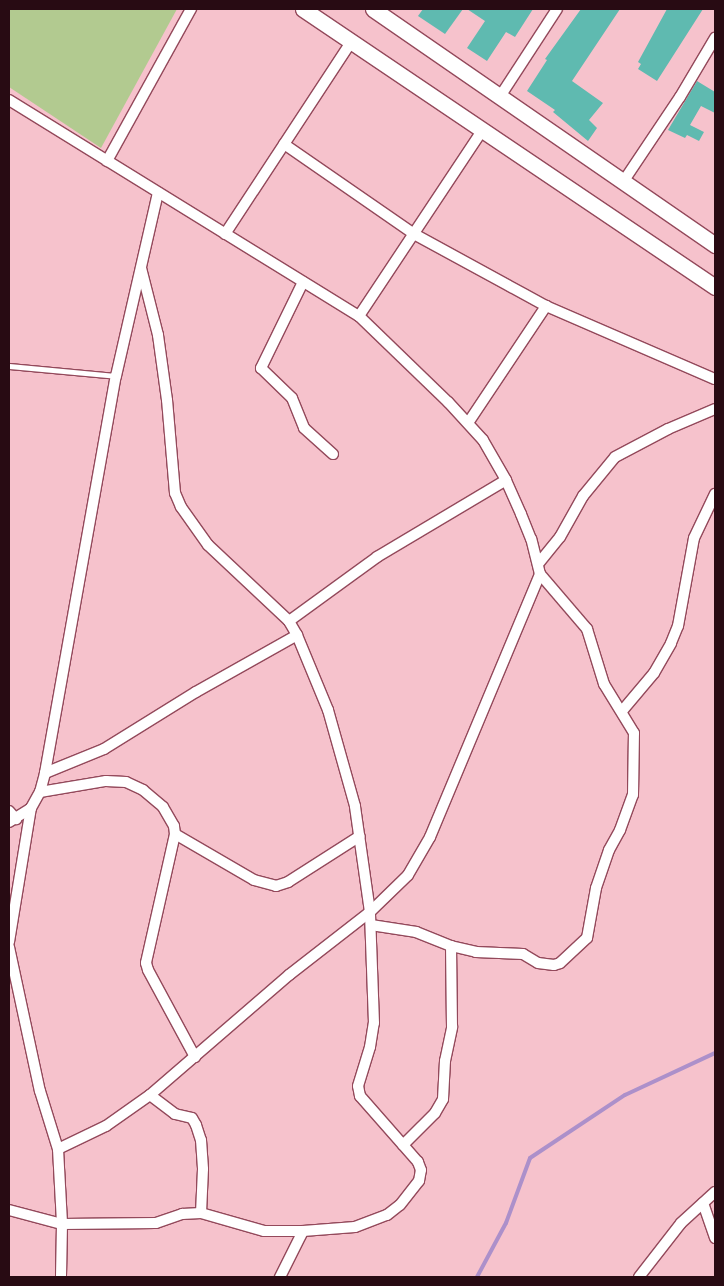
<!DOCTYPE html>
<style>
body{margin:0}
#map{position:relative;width:724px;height:1286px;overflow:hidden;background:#f6c2cc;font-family:"PT Sans Narrow",sans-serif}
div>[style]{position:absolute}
.green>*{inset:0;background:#b2ca90}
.stream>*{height:4px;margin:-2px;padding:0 2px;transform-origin:2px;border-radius:2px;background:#ac90ca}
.building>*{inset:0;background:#5fbab0}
.roads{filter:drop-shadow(1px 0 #93495b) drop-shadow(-1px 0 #93495b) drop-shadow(0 1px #93495b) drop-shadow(0 -1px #93495b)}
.service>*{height:5px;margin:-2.5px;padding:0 2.5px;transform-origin:2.5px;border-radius:2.5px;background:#fff}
.minor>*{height:10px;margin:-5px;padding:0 5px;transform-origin:5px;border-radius:5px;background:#fff}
.secondary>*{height:15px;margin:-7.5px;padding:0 7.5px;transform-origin:7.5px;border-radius:7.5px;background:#fff}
span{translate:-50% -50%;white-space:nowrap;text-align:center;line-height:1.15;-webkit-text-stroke:4px #f8d5db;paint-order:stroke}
.frame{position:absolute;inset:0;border:10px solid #280b13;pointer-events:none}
</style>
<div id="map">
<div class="green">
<div style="clip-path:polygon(9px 9px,177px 9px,101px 148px,9px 87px)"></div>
</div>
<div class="stream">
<div style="left:477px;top:1277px;width:61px;rotate:-61.8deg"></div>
<div style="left:506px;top:1223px;width:69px;rotate:-69.7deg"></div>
<div style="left:530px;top:1158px;width:114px;rotate:-33.6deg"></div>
<div style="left:625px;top:1095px;width:99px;rotate:-25deg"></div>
</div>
<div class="building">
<div style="clip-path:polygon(423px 9px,463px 9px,445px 34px,418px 16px)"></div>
<div style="clip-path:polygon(467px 9px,533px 9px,515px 37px,506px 32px,487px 61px,467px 48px,485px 21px)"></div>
<div style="clip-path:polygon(581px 9px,620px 9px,572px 81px,603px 103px,589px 120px,597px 128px,588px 141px,553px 112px,555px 110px,527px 91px,547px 60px,545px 59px)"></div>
<div style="clip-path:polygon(667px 9px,703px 9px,657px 81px,638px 69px,641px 64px,638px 62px)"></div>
<div style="clip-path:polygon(697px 81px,715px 92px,715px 113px,701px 106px,690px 125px,704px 132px,699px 141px,687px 135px,685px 138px,668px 130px)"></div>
</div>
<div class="roads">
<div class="service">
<div style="left:9px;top:366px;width:107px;rotate:5.3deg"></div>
</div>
<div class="minor">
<div style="left:499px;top:98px;width:106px;rotate:-56.9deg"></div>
<div style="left:9px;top:100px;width:411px;rotate:31.7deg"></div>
<div style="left:359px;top:316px;width:222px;rotate:-56.4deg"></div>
<div style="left:284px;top:144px;width:158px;rotate:34.7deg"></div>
<div style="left:414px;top:234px;width:150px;rotate:28.6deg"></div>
<div style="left:546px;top:306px;width:184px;rotate:23.4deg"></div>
<div style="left:107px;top:161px;width:174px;rotate:-61.1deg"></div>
<div style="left:623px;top:182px;width:102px;rotate:-56.2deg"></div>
<div style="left:680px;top:97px;width:69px;rotate:-59.3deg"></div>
<div style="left:225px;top:234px;width:230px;rotate:-56.7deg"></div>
<div style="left:303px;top:282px;width:96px;rotate:116deg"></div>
<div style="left:261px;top:368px;width:43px;rotate:44.1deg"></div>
<div style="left:292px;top:398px;width:32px;rotate:68deg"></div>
<div style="left:304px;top:428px;width:39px;rotate:42deg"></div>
<div style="left:468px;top:423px;width:141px;rotate:-56.3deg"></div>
<div style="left:538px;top:564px;width:35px;rotate:-51deg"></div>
<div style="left:560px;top:537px;width:47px;rotate:-60.7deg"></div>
<div style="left:583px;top:496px;width:50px;rotate:-50.6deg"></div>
<div style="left:615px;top:457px;width:60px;rotate:-27.8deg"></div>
<div style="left:668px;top:429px;width:51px;rotate:-23.1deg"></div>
<div style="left:289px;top:621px;width:109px;rotate:-36deg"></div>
<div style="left:377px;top:557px;width:150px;rotate:-30.8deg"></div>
<div style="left:622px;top:711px;width:50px;rotate:-49.9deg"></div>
<div style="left:654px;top:673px;width:34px;rotate:-60deg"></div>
<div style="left:671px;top:643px;width:18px;rotate:-68deg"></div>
<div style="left:678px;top:626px;width:89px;rotate:-79.7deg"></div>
<div style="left:694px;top:538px;width:49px;rotate:-64.5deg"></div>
<div style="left:45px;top:773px;width:64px;rotate:-22.1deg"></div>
<div style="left:104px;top:749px;width:108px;rotate:-31.8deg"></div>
<div style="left:196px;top:692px;width:116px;rotate:-29.4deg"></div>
<div style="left:40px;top:792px;width:67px;rotate:-9.5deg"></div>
<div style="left:106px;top:781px;width:20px;rotate:3deg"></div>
<div style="left:126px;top:782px;width:19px;rotate:25deg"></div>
<div style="left:143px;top:790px;width:26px;rotate:40deg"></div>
<div style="left:163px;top:807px;width:22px;rotate:60deg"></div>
<div style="left:174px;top:826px;width:8px;rotate:83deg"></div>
<div style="left:175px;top:834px;width:132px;rotate:102.7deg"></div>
<div style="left:146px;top:963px;width:7px;rotate:74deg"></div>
<div style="left:148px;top:970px;width:99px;rotate:61.6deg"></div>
<div style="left:9px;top:811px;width:11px;rotate:49deg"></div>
<div style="left:9px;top:822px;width:26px;rotate:-32deg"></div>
<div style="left:31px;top:808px;width:18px;rotate:-61deg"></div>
<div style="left:40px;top:792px;width:20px;rotate:-75deg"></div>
<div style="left:45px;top:773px;width:403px;rotate:-79.9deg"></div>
<div style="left:116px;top:376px;width:188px;rotate:-77.1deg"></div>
<div style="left:175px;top:834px;width:91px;rotate:30.2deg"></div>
<div style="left:254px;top:880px;width:23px;rotate:15deg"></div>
<div style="left:276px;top:886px;width:13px;rotate:-18deg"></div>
<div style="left:288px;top:882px;width:85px;rotate:-32.6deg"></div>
<div style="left:371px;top:925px;width:46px;rotate:8.8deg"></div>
<div style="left:416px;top:932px;width:38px;rotate:22deg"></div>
<div style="left:451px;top:946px;width:26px;rotate:13deg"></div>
<div style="left:476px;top:952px;width:47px;rotate:2.4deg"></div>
<div style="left:523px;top:954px;width:17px;rotate:31deg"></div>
<div style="left:538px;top:963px;width:16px;rotate:7deg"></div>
<div style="left:554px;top:965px;width:6px;rotate:-18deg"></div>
<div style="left:560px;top:963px;width:37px;rotate:-43deg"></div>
<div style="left:587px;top:938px;width:51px;rotate:-79.8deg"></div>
<div style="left:596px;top:888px;width:40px;rotate:-71.1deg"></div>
<div style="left:609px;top:850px;width:23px;rotate:-61deg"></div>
<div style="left:620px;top:830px;width:37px;rotate:-70deg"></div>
<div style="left:633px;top:795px;width:62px;rotate:-89.1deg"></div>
<div style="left:634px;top:733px;width:57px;rotate:-121.5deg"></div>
<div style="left:604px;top:684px;width:58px;rotate:-107.2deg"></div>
<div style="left:587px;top:629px;width:72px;rotate:-130.5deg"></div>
<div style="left:9px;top:942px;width:136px;rotate:-80.7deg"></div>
<div style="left:9px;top:947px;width:147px;rotate:77.9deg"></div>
<div style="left:40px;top:1091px;width:61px;rotate:72.8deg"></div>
<div style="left:58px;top:1149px;width:75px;rotate:86.9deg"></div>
<div style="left:62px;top:1224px;width:53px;rotate:91.1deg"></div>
<div style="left:150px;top:1095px;width:31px;rotate:37deg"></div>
<div style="left:175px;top:1114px;width:17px;rotate:13deg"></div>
<div style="left:192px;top:1118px;width:8px;rotate:60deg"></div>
<div style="left:196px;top:1125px;width:16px;rotate:72deg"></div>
<div style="left:201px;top:1140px;width:29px;rotate:86deg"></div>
<div style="left:203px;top:1169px;width:44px;rotate:92.6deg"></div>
<div style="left:403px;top:1145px;width:45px;rotate:-45deg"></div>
<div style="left:435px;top:1113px;width:16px;rotate:-60deg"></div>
<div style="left:443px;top:1099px;width:38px;rotate:-87deg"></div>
<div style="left:445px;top:1061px;width:35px;rotate:-78deg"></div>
<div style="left:452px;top:1027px;width:81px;rotate:-90.7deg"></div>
<div style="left:58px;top:1149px;width:53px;rotate:-25.6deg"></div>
<div style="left:106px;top:1126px;width:54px;rotate:-35.2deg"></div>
<div style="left:150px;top:1095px;width:184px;rotate:-40.8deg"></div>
<div style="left:289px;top:975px;width:103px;rotate:-37.9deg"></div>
<div style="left:370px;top:912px;width:53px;rotate:-44.2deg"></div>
<div style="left:408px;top:875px;width:44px;rotate:-59.9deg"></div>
<div style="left:430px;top:837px;width:285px;rotate:-67.3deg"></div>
<div style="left:540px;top:574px;width:36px;rotate:-104deg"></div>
<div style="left:531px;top:539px;width:27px;rotate:-112deg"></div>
<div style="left:521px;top:514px;width:37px;rotate:-114deg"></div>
<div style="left:506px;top:480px;width:46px;rotate:-119.9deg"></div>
<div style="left:483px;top:440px;width:52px;rotate:-132.6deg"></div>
<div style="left:448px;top:402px;width:124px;rotate:-136deg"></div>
<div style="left:703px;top:1203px;width:37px;rotate:71deg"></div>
<div style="left:9px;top:1210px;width:55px;rotate:14.8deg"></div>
<div style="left:62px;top:1224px;width:94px;rotate:-0.6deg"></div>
<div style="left:156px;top:1223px;width:28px;rotate:-19deg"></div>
<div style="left:182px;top:1214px;width:19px;rotate:-3deg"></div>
<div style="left:201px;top:1213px;width:66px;rotate:15.9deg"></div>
<div style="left:264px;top:1231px;width:39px"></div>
<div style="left:303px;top:1231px;width:52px;rotate:-4.4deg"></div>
<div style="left:355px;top:1227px;width:34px;rotate:-21deg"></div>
<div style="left:387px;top:1215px;width:16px;rotate:-38deg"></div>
<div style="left:400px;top:1205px;width:31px;rotate:-52deg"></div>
<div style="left:419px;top:1181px;width:11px;rotate:-80deg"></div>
<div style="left:421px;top:1170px;width:9px;rotate:-111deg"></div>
<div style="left:418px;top:1162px;width:88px;rotate:-131.3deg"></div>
<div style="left:360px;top:1096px;width:10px;rotate:-101deg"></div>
<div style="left:358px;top:1086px;width:41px;rotate:-72.9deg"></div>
<div style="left:370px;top:1047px;width:24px;rotate:-81deg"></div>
<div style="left:374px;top:1023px;width:111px;rotate:-92.1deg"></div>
<div style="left:370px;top:912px;width:107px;rotate:-98.1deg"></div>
<div style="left:355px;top:806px;width:100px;rotate:-105.7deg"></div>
<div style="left:328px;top:710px;width:81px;rotate:-112.5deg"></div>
<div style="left:297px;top:635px;width:16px;rotate:-120deg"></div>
<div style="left:289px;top:621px;width:111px;rotate:-136.8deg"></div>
<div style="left:208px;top:545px;width:47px;rotate:-125.4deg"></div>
<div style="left:181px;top:507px;width:15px;rotate:-113deg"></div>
<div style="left:175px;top:493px;width:93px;rotate:-94.9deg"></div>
<div style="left:167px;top:400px;width:66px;rotate:-97.9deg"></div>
<div style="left:158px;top:335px;width:69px;rotate:-104.2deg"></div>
<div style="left:280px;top:1277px;width:51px;rotate:-63.4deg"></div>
<div style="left:639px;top:1277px;width:68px;rotate:-52.1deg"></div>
<div style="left:681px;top:1223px;width:46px;rotate:-42.4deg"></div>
</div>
<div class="secondary">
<div style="left:303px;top:9px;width:497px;rotate:34deg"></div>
<div style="left:373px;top:9px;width:416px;rotate:34.6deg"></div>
</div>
</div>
<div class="frame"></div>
</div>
